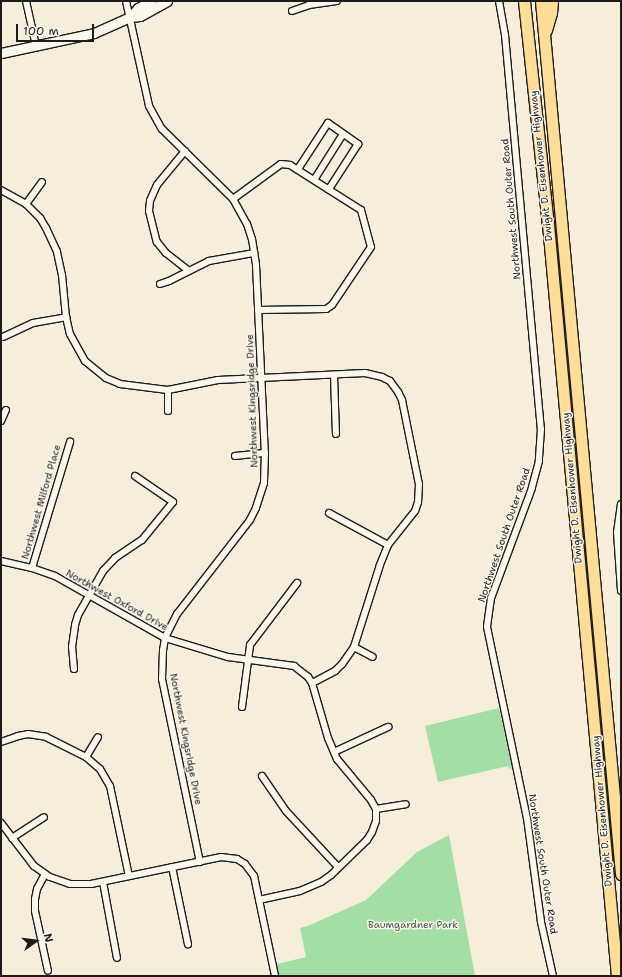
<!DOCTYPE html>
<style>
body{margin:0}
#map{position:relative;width:622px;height:977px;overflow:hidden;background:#f6eddb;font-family:"Shantell Sans",sans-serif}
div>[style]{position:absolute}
.green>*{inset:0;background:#a3dfa5}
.roads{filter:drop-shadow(1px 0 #1c1c1c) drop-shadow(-1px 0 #1c1c1c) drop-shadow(0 1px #1c1c1c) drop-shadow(0 -1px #1c1c1c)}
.street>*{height:6px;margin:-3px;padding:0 3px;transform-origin:3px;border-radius:3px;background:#fbf7ec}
.secondary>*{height:9px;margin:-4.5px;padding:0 4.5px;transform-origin:4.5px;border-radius:4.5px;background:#fbf7ec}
.highway>*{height:11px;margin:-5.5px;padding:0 5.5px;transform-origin:5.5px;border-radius:5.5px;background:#ffdd96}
span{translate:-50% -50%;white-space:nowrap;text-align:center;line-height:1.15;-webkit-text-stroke:3px #fbf7ec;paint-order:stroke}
.street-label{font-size:10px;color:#1c1c1c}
.park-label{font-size:10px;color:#445645}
.frame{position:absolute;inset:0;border:2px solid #1c1c1c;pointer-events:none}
.north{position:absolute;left:16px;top:921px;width:40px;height:40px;-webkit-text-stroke:3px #fbf7ec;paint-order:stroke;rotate:76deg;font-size:11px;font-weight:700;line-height:16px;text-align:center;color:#1c1c1c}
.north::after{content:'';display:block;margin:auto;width:14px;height:18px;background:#1c1c1c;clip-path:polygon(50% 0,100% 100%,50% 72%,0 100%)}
.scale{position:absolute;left:16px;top:24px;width:78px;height:18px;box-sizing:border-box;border:2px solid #1c1c1c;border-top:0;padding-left:5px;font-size:12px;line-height:14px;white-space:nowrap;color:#1c1c1c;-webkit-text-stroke:3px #fbf7ec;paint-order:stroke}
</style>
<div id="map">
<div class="green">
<div style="clip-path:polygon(499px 708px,512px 768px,509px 769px,508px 766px,438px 782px,425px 726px)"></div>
<div style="clip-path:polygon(449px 835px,475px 976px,279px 976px,277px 964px,306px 957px,300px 928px,310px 925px,366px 900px,417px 852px)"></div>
</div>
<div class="roads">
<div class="street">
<div style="left:26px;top:1px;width:46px;rotate:77.5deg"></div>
<div style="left:126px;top:1px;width:107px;rotate:77.6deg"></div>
<div style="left:149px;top:106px;width:26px;rotate:61deg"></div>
<div style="left:162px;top:129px;width:100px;rotate:44.6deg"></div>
<div style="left:233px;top:199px;width:29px;rotate:61deg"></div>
<div style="left:247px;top:224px;width:16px;rotate:72deg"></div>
<div style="left:252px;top:239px;width:26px;rotate:81deg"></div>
<div style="left:256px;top:265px;width:188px;rotate:87.3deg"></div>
<div style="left:265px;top:453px;width:30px;rotate:92deg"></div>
<div style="left:264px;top:483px;width:26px;rotate:108deg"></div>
<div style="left:256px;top:508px;width:13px;rotate:117deg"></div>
<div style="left:250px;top:520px;width:119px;rotate:127.8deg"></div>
<div style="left:177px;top:614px;width:27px;rotate:117deg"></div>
<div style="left:165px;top:638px;width:12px;rotate:99deg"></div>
<div style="left:163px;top:650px;width:29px;rotate:92deg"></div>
<div style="left:162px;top:679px;width:187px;rotate:78.3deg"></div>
<div style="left:499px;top:1px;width:35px;rotate:80deg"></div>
<div style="left:505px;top:35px;width:396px;rotate:84.8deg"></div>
<div style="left:541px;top:429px;width:32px;rotate:94deg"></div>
<div style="left:539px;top:461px;width:28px;rotate:105deg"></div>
<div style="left:532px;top:488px;width:117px;rotate:110.4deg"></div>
<div style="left:491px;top:598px;width:29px;rotate:98deg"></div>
<div style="left:487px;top:627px;width:195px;rotate:78.2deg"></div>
<div style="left:527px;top:818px;width:105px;rotate:82.3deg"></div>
<div style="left:541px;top:922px;width:55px;rotate:77.5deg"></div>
<div style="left:292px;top:11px;width:18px;rotate:-19deg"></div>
<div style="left:309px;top:5px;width:28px;rotate:-8deg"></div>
<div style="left:185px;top:151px;width:44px;rotate:129.5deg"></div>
<div style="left:157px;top:185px;width:17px;rotate:114deg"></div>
<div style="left:150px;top:201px;width:10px;rotate:96deg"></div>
<div style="left:149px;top:211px;width:32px;rotate:76deg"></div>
<div style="left:157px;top:242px;width:14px;rotate:51deg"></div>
<div style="left:166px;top:253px;width:29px;rotate:38deg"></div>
<div style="left:298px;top:169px;width:55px;rotate:-56.9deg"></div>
<div style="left:328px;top:123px;width:37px;rotate:35deg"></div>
<div style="left:358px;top:144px;width:54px;rotate:122.8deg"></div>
<div style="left:314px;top:180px;width:54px;rotate:-57.8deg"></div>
<div style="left:1px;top:190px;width:29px;rotate:29deg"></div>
<div style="left:26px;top:204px;width:20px;rotate:45deg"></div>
<div style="left:40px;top:218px;width:12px;rotate:59deg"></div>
<div style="left:46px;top:228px;width:26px;rotate:65deg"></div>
<div style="left:57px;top:252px;width:24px;rotate:78deg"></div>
<div style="left:62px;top:275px;width:42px;rotate:84.6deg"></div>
<div style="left:66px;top:317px;width:17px;rotate:77deg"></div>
<div style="left:70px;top:334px;width:31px;rotate:61deg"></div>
<div style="left:85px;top:361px;width:27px;rotate:39deg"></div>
<div style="left:106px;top:378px;width:15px;rotate:23deg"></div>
<div style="left:120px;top:384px;width:48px;rotate:7.1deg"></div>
<div style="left:168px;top:390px;width:51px;rotate:-11.3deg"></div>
<div style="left:218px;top:380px;width:147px;rotate:-2.7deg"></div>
<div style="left:365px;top:373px;width:17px;rotate:13deg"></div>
<div style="left:382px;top:377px;width:9px;rotate:27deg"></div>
<div style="left:390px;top:381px;width:14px;rotate:54deg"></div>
<div style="left:398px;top:392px;width:9px;rotate:63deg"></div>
<div style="left:402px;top:400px;width:86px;rotate:78.6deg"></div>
<div style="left:419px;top:484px;width:18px;rotate:93deg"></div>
<div style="left:418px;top:502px;width:9px;rotate:108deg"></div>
<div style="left:415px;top:511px;width:43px;rotate:128.5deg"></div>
<div style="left:388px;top:545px;width:22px;rotate:112deg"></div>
<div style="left:380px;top:565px;width:86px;rotate:107.6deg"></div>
<div style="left:354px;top:647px;width:21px;rotate:125deg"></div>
<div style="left:342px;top:664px;width:10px;rotate:135deg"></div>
<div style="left:335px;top:671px;width:26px;rotate:152deg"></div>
<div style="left:233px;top:199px;width:59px;rotate:-36.1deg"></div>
<div style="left:281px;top:164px;width:9px;rotate:6deg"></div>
<div style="left:290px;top:165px;width:84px;rotate:32.4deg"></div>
<div style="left:361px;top:210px;width:38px;rotate:75deg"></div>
<div style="left:371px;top:247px;width:70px;rotate:123.9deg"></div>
<div style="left:332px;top:305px;width:7px;rotate:146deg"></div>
<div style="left:326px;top:309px;width:68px;rotate:179.2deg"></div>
<div style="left:26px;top:204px;width:27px;rotate:-54deg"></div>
<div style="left:160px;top:284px;width:9px;rotate:-18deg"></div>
<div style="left:169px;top:281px;width:45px;rotate:-26.6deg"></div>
<div style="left:209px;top:261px;width:46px;rotate:-10.1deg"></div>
<div style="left:3px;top:337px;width:33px;rotate:-25deg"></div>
<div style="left:33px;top:323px;width:34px;rotate:-10deg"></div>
<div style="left:334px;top:375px;width:59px;rotate:88.1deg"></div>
<div style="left:168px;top:411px;width:21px;rotate:-90deg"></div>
<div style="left:1px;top:421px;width:12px;rotate:-66deg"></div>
<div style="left:235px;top:456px;width:30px;rotate:-6deg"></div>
<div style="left:621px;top:504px;width:28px;rotate:98deg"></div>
<div style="left:617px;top:532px;width:59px;rotate:86.1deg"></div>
<div style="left:329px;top:513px;width:67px;rotate:28.5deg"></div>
<div style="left:1px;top:561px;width:32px;rotate:13deg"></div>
<div style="left:32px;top:568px;width:24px;rotate:19deg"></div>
<div style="left:55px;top:576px;width:126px;rotate:29.4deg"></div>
<div style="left:165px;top:638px;width:66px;rotate:16.8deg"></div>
<div style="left:228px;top:657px;width:67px;rotate:7.8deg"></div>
<div style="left:294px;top:666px;width:18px;rotate:38deg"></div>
<div style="left:308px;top:677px;width:7px;rotate:56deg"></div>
<div style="left:312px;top:683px;width:57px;rotate:73.8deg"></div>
<div style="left:328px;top:738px;width:23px;rotate:67deg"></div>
<div style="left:337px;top:759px;width:53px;rotate:50.3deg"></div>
<div style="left:371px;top:800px;width:10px;rotate:61deg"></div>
<div style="left:376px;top:809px;width:12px;rotate:90deg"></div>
<div style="left:376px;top:821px;width:12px;rotate:110deg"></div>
<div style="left:372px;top:832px;width:9px;rotate:122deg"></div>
<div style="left:367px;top:840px;width:50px;rotate:135.8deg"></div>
<div style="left:331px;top:875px;width:12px;rotate:145deg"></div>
<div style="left:321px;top:882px;width:23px;rotate:157deg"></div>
<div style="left:300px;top:891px;width:42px;rotate:167.6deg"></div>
<div style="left:32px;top:568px;width:132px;rotate:-73.2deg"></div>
<div style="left:354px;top:647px;width:21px;rotate:28deg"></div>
<div style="left:74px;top:669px;width:22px;rotate:-95deg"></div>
<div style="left:72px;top:647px;width:22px;rotate:-82deg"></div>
<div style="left:75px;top:625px;width:10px;rotate:-73deg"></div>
<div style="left:78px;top:615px;width:51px;rotate:-60.4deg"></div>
<div style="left:103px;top:571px;width:18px;rotate:-47deg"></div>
<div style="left:115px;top:558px;width:32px;rotate:-34deg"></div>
<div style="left:142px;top:540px;width:49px;rotate:-50.8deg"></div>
<div style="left:173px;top:502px;width:46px;rotate:-145.6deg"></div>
<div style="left:242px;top:707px;width:63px;rotate:-82.6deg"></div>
<div style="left:250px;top:645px;width:78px;rotate:-52.8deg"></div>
<div style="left:1px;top:742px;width:18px;rotate:-19deg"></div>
<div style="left:18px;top:736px;width:10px;rotate:-11deg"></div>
<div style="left:28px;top:734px;width:18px;rotate:9deg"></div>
<div style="left:46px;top:737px;width:45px;rotate:26.6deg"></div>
<div style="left:86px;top:757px;width:18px;rotate:41deg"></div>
<div style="left:100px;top:769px;width:20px;rotate:60deg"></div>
<div style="left:110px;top:786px;width:92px;rotate:78.1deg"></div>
<div style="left:334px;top:752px;width:60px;rotate:-24.8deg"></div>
<div style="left:86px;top:757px;width:23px;rotate:-59deg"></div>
<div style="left:262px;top:776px;width:42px;rotate:55.6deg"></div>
<div style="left:286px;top:811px;width:76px;rotate:47.1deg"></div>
<div style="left:376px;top:809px;width:30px;rotate:-9deg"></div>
<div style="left:1px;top:823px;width:54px;rotate:52.5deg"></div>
<div style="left:34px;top:866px;width:19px;rotate:35deg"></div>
<div style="left:50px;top:877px;width:21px;rotate:19deg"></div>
<div style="left:70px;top:884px;width:21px"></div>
<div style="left:91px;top:884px;width:133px;rotate:-11.7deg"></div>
<div style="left:221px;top:857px;width:16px;rotate:7deg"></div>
<div style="left:237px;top:859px;width:9px;rotate:32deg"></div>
<div style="left:245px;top:864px;width:15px;rotate:53deg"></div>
<div style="left:254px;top:876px;width:102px;rotate:78.1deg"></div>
<div style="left:12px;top:838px;width:38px;rotate:-33deg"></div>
<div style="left:172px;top:867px;width:79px;rotate:78.3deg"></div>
<div style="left:45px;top:874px;width:17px;rotate:118deg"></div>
<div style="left:37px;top:889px;width:10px;rotate:101deg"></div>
<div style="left:35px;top:899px;width:12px;rotate:90deg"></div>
<div style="left:35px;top:911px;width:61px;rotate:77.8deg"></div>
<div style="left:103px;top:882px;width:77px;rotate:79.6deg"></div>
</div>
<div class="secondary">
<div style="left:130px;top:17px;width:12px;rotate:-48deg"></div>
<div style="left:138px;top:8px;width:15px;rotate:-28deg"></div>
<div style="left:1px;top:53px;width:95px;rotate:-12.1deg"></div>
<div style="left:94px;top:33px;width:39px;rotate:-24deg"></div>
<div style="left:130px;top:17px;width:10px;rotate:-6deg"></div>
<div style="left:140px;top:16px;width:31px;rotate:-29deg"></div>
</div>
<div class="highway">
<div style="left:524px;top:1px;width:224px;rotate:83.9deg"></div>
<div style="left:548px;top:224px;width:755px;rotate:84.76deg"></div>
<div style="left:541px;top:1px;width:877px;rotate:84.76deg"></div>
<div style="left:546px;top:30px;width:18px;rotate:-74deg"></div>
<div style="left:551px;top:13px;width:12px;rotate:-85deg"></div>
</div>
</div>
<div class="street-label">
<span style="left:541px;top:166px;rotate:-96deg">Dwight D. Eisenhower Highway</span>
<span style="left:511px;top:209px;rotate:-95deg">Northwest South Outer Road</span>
<span style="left:252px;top:401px;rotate:-92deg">Northwest Kingsridge Drive</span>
<span style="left:572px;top:488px;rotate:-95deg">Dwight D. Eisenhower Highway</span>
<span style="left:41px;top:502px;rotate:-74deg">Northwest Milford Place</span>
<span style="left:504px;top:535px;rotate:-71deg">Northwest South Outer Road</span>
<span style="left:117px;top:600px;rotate:29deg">Northwest Oxford Drive</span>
<span style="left:186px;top:739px;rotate:79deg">Northwest Kingsridge Drive</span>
<span style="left:602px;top:811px;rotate:-95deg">Dwight D. Eisenhower Highway</span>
<span style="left:543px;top:864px;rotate:81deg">Northwest South Outer Road</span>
</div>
<div class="park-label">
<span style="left:413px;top:925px">Baumgardner Park</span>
</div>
<div class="frame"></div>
<div class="north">N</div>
<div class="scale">100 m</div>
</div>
